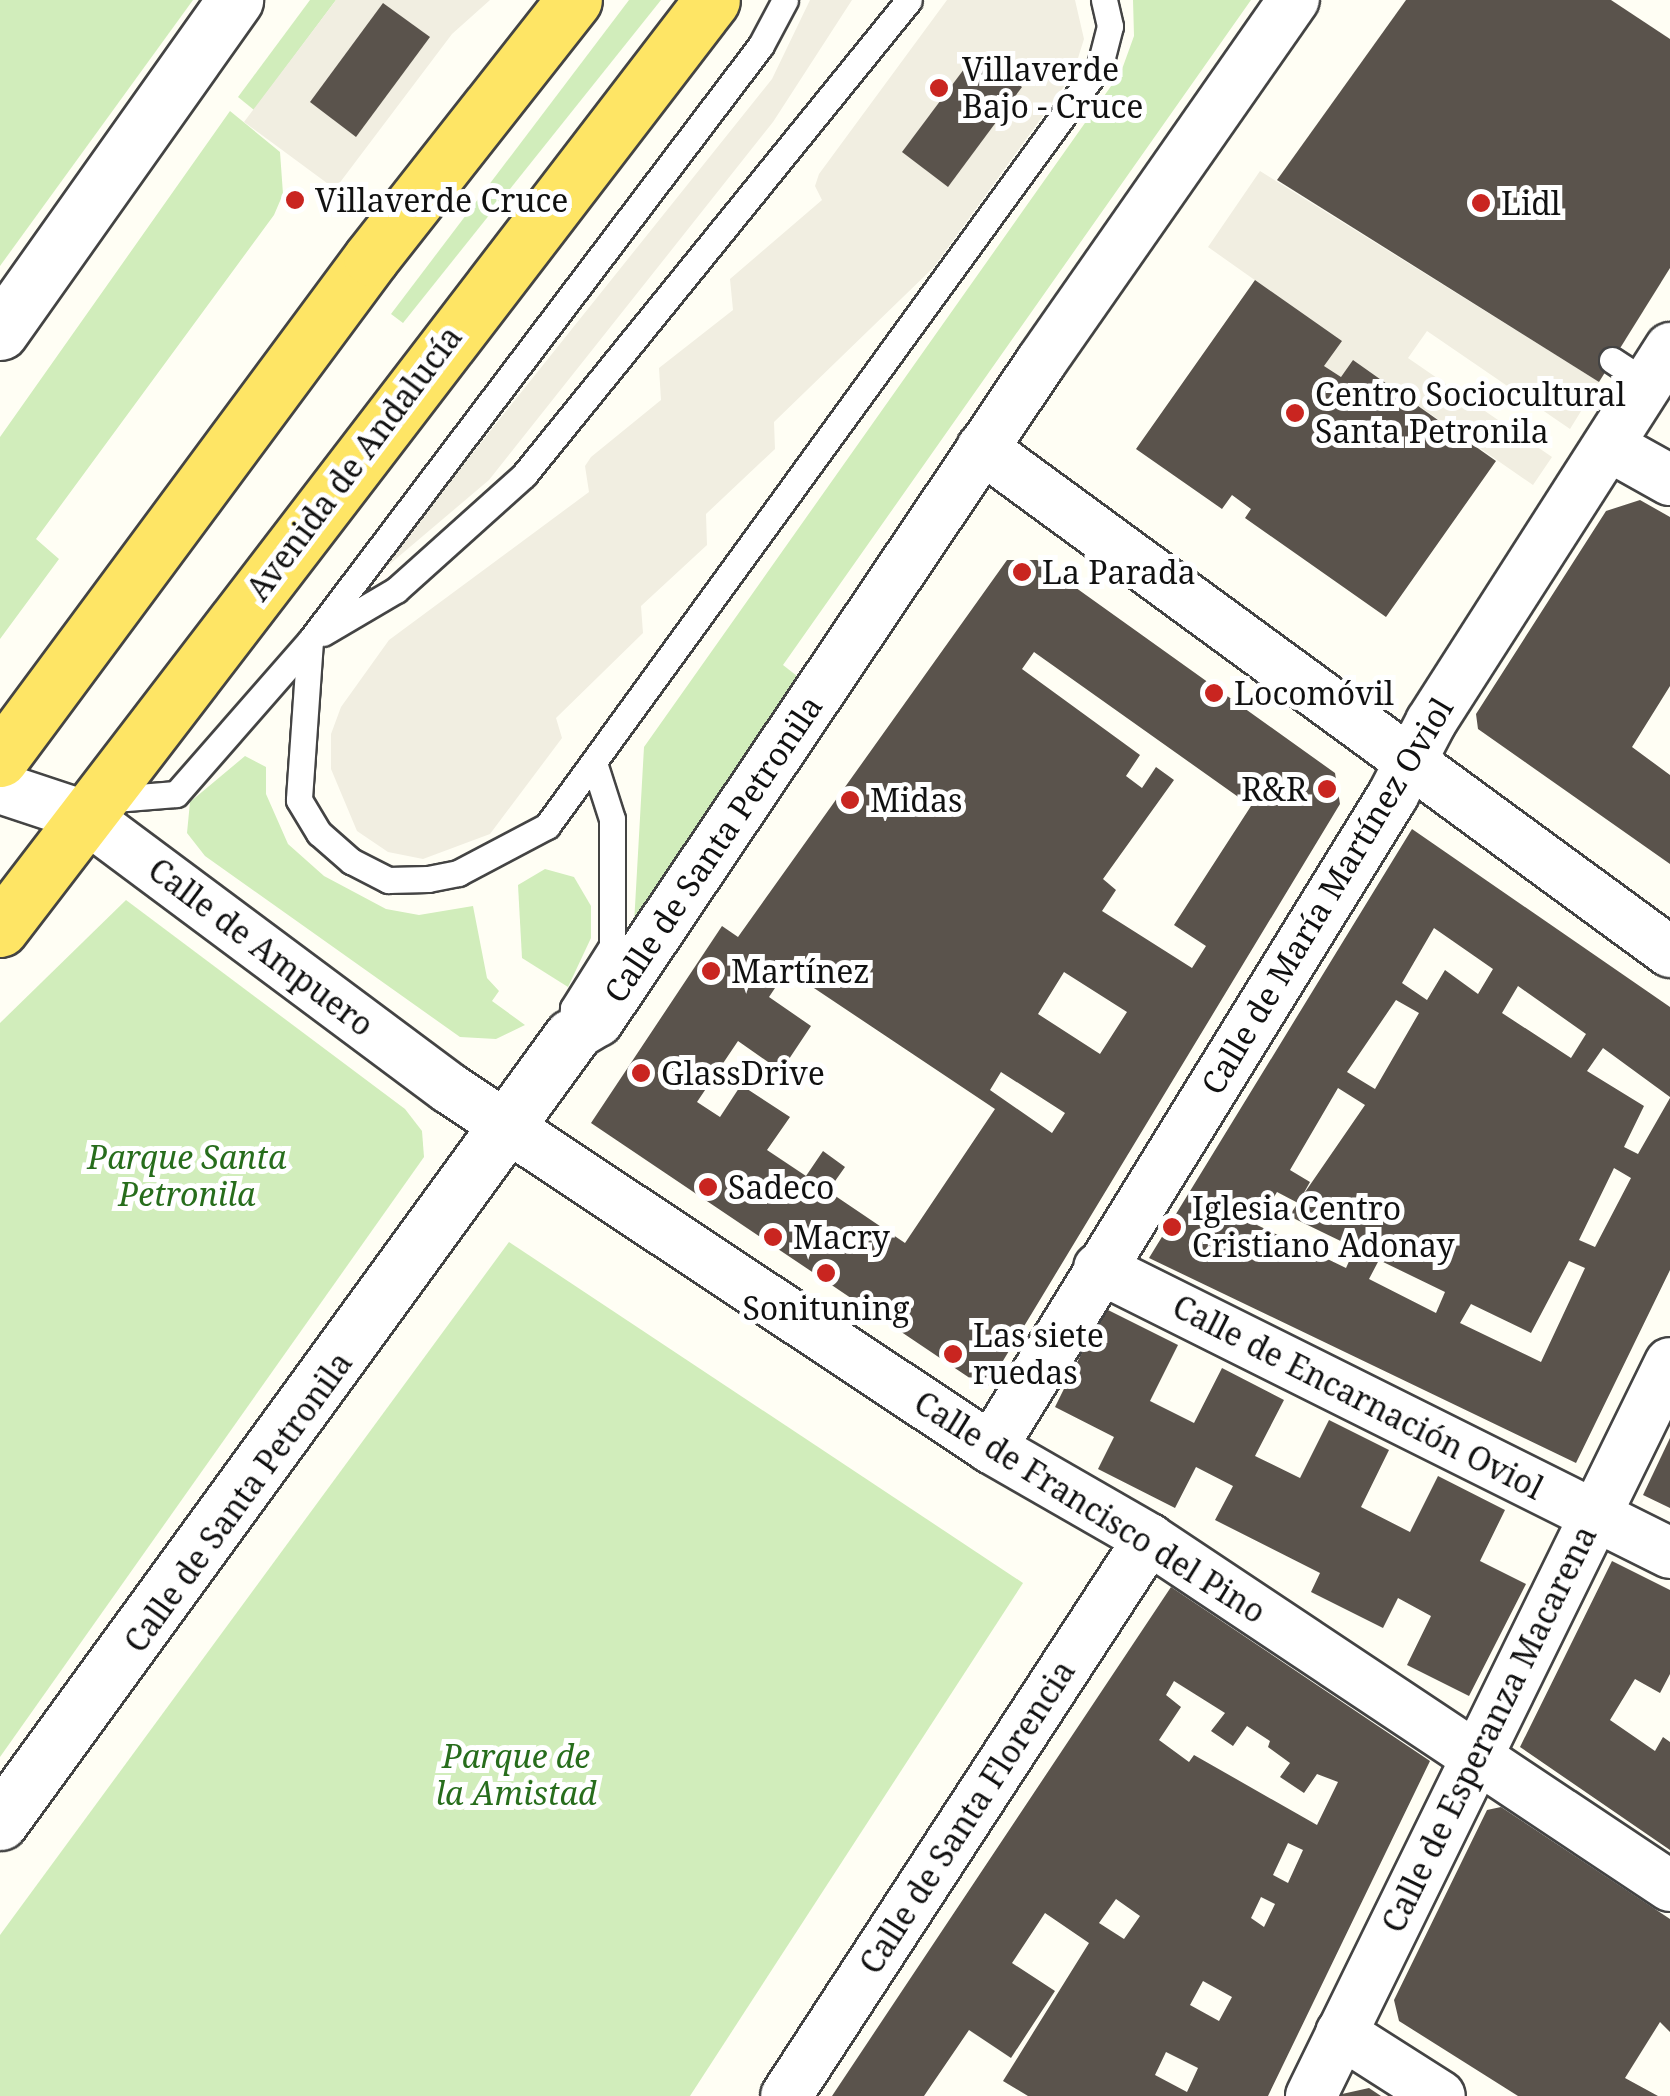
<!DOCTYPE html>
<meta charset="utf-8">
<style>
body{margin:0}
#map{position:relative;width:1670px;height:2096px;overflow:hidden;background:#fffef4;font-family:"Noto Serif",serif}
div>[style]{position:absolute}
.green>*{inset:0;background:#d1edbb}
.plaza>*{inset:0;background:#f1eee1}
.building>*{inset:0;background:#5a534c}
.roads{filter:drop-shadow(2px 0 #444) drop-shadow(-2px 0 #444) drop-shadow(0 2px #444) drop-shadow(0 -2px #444)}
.service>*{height:25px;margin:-12.5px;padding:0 12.5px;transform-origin:12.5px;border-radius:12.5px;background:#fff}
.minor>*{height:50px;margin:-25px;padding:0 25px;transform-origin:25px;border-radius:25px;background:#fff}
.tertiary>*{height:55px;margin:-27.5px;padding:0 27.5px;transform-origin:27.5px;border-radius:27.5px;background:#fff}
.primary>*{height:55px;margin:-27.5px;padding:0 27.5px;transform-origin:27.5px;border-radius:27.5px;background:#fee565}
.dots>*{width:28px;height:28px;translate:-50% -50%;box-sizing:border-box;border:5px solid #fff;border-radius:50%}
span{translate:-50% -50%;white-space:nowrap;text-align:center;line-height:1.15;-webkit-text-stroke:10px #fff;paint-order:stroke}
.poi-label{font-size:32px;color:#111}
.left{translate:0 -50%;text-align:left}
.right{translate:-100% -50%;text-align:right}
.street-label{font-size:32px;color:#111}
.park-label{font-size:32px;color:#276d1c;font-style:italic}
</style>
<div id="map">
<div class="green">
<div style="clip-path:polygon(0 0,193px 0,0 266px)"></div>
<div style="clip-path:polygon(310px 0,336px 0,254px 110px,238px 97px)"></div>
<div style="clip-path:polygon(629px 0,661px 0,403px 323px,391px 314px)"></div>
<div style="clip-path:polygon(1133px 0,1251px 0,783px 665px,797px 676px,634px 924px,644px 747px,1121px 72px,1134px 36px)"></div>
<div style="clip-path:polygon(230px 111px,280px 152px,283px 194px,274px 215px,36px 539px,59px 559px,0 639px,0 437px)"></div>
<div style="clip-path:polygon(245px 756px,266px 767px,266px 794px,288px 844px,324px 876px,386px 909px,419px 915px,473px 906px,487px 978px,499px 991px,492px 1001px,525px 1025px,496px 1039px,460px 1037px,205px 856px,187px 833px,190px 802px)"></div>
<div style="clip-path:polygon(545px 869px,574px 877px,591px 906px,591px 938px,568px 987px,522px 958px,518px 885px)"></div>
<div style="clip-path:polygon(126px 900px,405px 1109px,422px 1131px,424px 1157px,0 1757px,0 1023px)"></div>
<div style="clip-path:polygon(509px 1242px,1023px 1583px,690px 2096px,0 2096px,0 1935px)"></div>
</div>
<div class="plaza">
<div style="clip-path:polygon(336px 0,490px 0,452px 34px,335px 189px,244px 122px)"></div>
<div style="clip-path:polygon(810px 0,852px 0,773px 122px,489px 480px,371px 580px,772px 79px)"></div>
<div style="clip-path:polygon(947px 0,1075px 0,1084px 39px,1073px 74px,934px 267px,774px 422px,775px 449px,706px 514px,707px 545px,641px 606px,643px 633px,556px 718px,562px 738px,490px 834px,423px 859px,388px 852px,357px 831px,331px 769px,331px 734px,341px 707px,389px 640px,589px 492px,585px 466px,591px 457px,661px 400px,659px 368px,733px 310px,730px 279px,822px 200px,815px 186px,819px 174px)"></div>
<div style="clip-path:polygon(1260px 171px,1599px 382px,1570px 429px,1427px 331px,1408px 358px,1552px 457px,1533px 485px,1354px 361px,1341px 377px,1324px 366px,1341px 341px,1208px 247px)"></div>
</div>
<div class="building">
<div style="clip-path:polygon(1406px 0,1611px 0,1670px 39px,1670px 268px,1599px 382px,1277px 180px)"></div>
<div style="clip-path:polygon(383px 3px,430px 37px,356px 137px,310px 102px)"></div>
<div style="clip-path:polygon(976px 53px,1022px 87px,948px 187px,902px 152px)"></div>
<div style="clip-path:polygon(1255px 280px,1342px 341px,1324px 366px,1341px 377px,1353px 360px,1496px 461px,1386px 617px,1245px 518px,1251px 509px,1232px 495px,1222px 509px,1136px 449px)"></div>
<div style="clip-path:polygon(1640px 500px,1670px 517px,1670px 686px,1632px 747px,1670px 775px,1670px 864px,1478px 729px,1476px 714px,1606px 511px)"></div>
<div style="clip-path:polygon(evenodd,1007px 560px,1037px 560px,1335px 773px,1340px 804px,986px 1389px,591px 1123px,722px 926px,738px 937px,1007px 560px,1034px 652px,1251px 806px,1174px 925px,1206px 946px,1192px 968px,1102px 911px,1116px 890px,1103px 879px,1174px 780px,1156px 767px,1142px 788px,1126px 776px,1140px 755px,1022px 669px,1034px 652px,1007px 560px,787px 970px,995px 1109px,905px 1243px,828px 1191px,845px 1167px,823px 1151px,806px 1176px,767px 1150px,790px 1117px,741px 1085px,720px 1117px,697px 1102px,738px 1041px,781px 1071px,811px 1026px,769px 997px,787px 970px,1007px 560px,1064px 972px,1127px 1012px,1100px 1054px,1038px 1014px,1064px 972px,1007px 560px,1001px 1072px,1065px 1113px,1052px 1133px,990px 1090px,1001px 1072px)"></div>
<div style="clip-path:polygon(evenodd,1412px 829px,1670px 1007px,1670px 1097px,1603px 1048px,1587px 1071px,1644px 1106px,1624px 1147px,1638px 1154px,1670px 1098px,1670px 1270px,1576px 1463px,1149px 1258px,1412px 829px,1434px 928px,1493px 969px,1478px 994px,1445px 970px,1427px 1000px,1402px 983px,1434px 928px,1412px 829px,1518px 986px,1586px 1034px,1571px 1058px,1502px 1013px,1518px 986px,1412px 829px,1396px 1000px,1419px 1013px,1375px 1089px,1347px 1072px,1396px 1000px,1412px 829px,1338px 1088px,1365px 1105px,1301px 1198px,1310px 1182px,1290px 1170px,1338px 1088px,1412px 829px,1614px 1168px,1631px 1178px,1595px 1247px,1579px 1240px,1614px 1168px,1412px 829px,1277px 1192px,1298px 1203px,1289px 1216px,1355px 1248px,1346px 1268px,1257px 1225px,1277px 1192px,1412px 829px,1379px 1260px,1445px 1292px,1436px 1313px,1369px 1279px,1379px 1260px,1412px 829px,1569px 1261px,1585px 1268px,1541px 1362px,1460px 1323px,1471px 1304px,1531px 1333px,1569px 1261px)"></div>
<div style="clip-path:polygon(1104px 1308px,1178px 1345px,1150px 1401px,1194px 1423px,1222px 1368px,1284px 1400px,1255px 1456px,1300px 1478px,1329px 1420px,1389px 1450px,1361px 1507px,1410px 1532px,1438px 1476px,1505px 1510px,1480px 1561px,1526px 1584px,1469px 1696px,1407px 1665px,1431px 1616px,1398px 1598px,1383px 1628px,1311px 1592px,1320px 1573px,1215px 1520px,1233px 1486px,1196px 1467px,1175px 1508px,1098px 1469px,1114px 1437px,1055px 1407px)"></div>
<div style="clip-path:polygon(1670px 1438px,1670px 1508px,1643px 1495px)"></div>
<div style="clip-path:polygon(1612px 1561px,1670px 1590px,1670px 1674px,1660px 1693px,1635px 1679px,1610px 1720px,1655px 1751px,1663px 1737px,1670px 1742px,1670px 1850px,1520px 1747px)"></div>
<div style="clip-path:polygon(evenodd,1171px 1587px,1430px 1761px,1268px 2096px,1028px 2096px,1003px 2081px,1089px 1943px,1045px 1913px,1012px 1963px,1055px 1991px,1011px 2058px,969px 2030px,924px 2096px,832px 2096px,1171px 1587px,1174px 1681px,1225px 1713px,1211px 1731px,1233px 1746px,1247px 1726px,1270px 1741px,1268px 1747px,1290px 1763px,1280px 1777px,1304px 1793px,1317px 1774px,1338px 1782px,1317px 1825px,1194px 1755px,1189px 1762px,1159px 1740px,1181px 1707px,1166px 1695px,1174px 1681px,1171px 1587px,1288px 1843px,1303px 1850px,1288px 1883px,1273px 1875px,1288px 1843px,1171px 1587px,1261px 1897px,1275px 1904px,1264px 1927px,1251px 1918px,1261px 1897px,1171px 1587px,1116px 1899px,1140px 1916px,1124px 1939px,1099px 1923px,1116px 1899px,1171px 1587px,1203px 1981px,1232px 1997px,1219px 2021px,1190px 2005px,1203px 1981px,1171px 1587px,1166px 2052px,1198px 2068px,1187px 2092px,1155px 2075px,1166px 2052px)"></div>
<div style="clip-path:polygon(1501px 1807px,1670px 1919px,1670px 2032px,1660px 2022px,1625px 2078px,1658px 2096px,1518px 2096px,1399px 2021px,1394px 2000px,1487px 1810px)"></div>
<div style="clip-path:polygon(1369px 2088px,1381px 2096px,1342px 2096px,1342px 2094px)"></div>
</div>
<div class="roads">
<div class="service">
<div style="left:1612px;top:360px;width:42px;rotate:33.3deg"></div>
<div style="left:323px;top:633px;width:85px;rotate:-30.5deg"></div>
<div style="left:396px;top:590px;width:172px;rotate:-41.9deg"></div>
<div style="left:524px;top:475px;width:611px;rotate:-50.97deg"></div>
<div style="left:310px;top:641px;width:159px;rotate:94deg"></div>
<div style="left:299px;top:800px;width:39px;rotate:59deg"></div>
<div style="left:319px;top:833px;width:43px;rotate:41.2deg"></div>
<div style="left:351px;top:861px;width:42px;rotate:27.2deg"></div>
<div style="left:388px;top:880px;width:40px;rotate:-1.4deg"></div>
<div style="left:428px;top:879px;width:31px;rotate:-11deg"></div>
<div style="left:458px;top:873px;width:101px;rotate:-27.8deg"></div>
<div style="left:547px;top:826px;width:941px;rotate:-54deg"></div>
<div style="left:1100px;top:65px;width:40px;rotate:-75.6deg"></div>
<div style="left:1110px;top:26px;width:27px;rotate:-103deg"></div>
<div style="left:102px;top:800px;width:74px;rotate:-4.6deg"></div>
<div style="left:176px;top:794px;width:203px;rotate:-48.8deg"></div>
<div style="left:310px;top:641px;width:747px;rotate:-52.88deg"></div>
<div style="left:761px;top:45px;width:51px;rotate:-61.9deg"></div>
<div style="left:571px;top:1037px;width:29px;rotate:-86deg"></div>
<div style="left:573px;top:1008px;width:73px;rotate:-57.8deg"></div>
<div style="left:612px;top:946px;width:127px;rotate:-90deg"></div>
<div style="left:612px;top:819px;width:56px;rotate:-107.8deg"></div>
</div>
<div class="minor">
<div style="left:1609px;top:446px;width:70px;rotate:29.1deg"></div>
<div style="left:982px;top:448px;width:853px;rotate:36.22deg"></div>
<div style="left:0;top:788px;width:89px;rotate:18.4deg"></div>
<div style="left:84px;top:816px;width:455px;rotate:36.7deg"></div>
<div style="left:449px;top:1088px;width:651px;rotate:33.59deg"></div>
<div style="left:991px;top:1448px;width:182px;rotate:29.9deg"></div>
<div style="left:1149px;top:1539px;width:626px;rotate:33.66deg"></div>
<div style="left:571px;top:1037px;width:31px;rotate:-31deg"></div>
<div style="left:598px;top:1021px;width:794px;rotate:-56.09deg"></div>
<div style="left:1041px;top:362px;width:442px;rotate:-55.1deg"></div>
<div style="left:1099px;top:1268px;width:638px;rotate:26.52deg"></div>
<div style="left:991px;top:1448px;width:767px;rotate:-58.38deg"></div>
<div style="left:1393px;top:795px;width:82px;rotate:-62.5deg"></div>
<div style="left:1431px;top:722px;width:444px;rotate:-57.4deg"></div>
<div style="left:1341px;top:2033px;width:117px;rotate:32.5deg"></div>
<div style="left:786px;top:2096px;width:665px;rotate:-56.91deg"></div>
<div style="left:1311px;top:2096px;width:816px;rotate:-63.91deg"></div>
</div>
<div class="tertiary">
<div style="left:0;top:332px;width:407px;rotate:-54.7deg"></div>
<div style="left:0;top:1822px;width:971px;rotate:-53.97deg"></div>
</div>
<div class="primary">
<div style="left:0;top:759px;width:623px;rotate:-53.48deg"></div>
<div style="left:371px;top:258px;width:328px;rotate:-51.8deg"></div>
<div style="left:0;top:929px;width:1170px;rotate:-52.53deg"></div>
</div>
</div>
<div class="dots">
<div style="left:939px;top:88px;background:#c92520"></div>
<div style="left:295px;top:200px;background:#c92520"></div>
<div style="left:1481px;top:203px;background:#c92520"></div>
<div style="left:1295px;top:413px;background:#c92520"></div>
<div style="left:1022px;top:572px;background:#c92520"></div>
<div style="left:1214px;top:693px;background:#c92520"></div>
<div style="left:1327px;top:789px;background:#c92520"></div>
<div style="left:850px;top:800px;background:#c92520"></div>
<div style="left:711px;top:971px;background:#c92520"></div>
<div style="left:641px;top:1073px;background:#c92520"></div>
<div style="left:708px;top:1187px;background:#c92520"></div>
<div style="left:1172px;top:1227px;background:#c92520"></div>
<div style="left:773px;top:1237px;background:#c92520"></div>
<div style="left:826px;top:1273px;background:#c92520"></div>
<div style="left:953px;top:1354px;background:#c92520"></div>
</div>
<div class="poi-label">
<span class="left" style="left:962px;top:88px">Villaverde<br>Bajo - Cruce</span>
<span class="left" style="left:315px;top:200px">Villaverde Cruce</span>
<span class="left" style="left:1501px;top:203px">Lidl</span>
<span class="left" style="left:1315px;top:413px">Centro Sociocultural<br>Santa Petronila</span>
<span class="left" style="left:1042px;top:572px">La Parada</span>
<span class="left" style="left:1234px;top:693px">Locomóvil</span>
<span class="right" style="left:1307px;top:789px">R&amp;R</span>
<span class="left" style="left:870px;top:800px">Midas</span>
<span class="left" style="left:731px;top:971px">Martínez</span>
<span class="left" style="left:661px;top:1073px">GlassDrive</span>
<span class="left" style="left:728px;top:1187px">Sadeco</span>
<span class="left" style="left:1192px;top:1227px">Iglesia Centro<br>Cristiano Adonay</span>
<span class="left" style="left:793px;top:1237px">Macry</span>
<span style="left:826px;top:1308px">Sonituning</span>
<span class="left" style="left:973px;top:1354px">Las siete<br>ruedas</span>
</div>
<div class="street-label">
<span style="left:354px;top:463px;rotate:-53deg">Avenida de Andalucía</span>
<span style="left:713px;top:849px;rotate:-56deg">Calle de Santa Petronila</span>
<span style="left:1327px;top:896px;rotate:-59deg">Calle de María Martínez Oviol</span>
<span style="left:261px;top:947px;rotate:37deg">Calle de Ampuero</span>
<span style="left:1358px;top:1397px;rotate:27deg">Calle de Encarnación Oviol</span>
<span style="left:238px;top:1502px;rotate:-54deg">Calle de Santa Petronila</span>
<span style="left:1090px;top:1507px;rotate:32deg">Calle de Francisco del Pino</span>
<span style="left:1489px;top:1729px;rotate:-64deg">Calle de Esperanza Macarena</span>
<span style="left:967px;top:1817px;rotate:-57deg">Calle de Santa Florencia</span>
</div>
<div class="park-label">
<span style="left:187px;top:1176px">Parque Santa<br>Petronila</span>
<span style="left:516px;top:1775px">Parque de<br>la Amistad</span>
</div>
</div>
